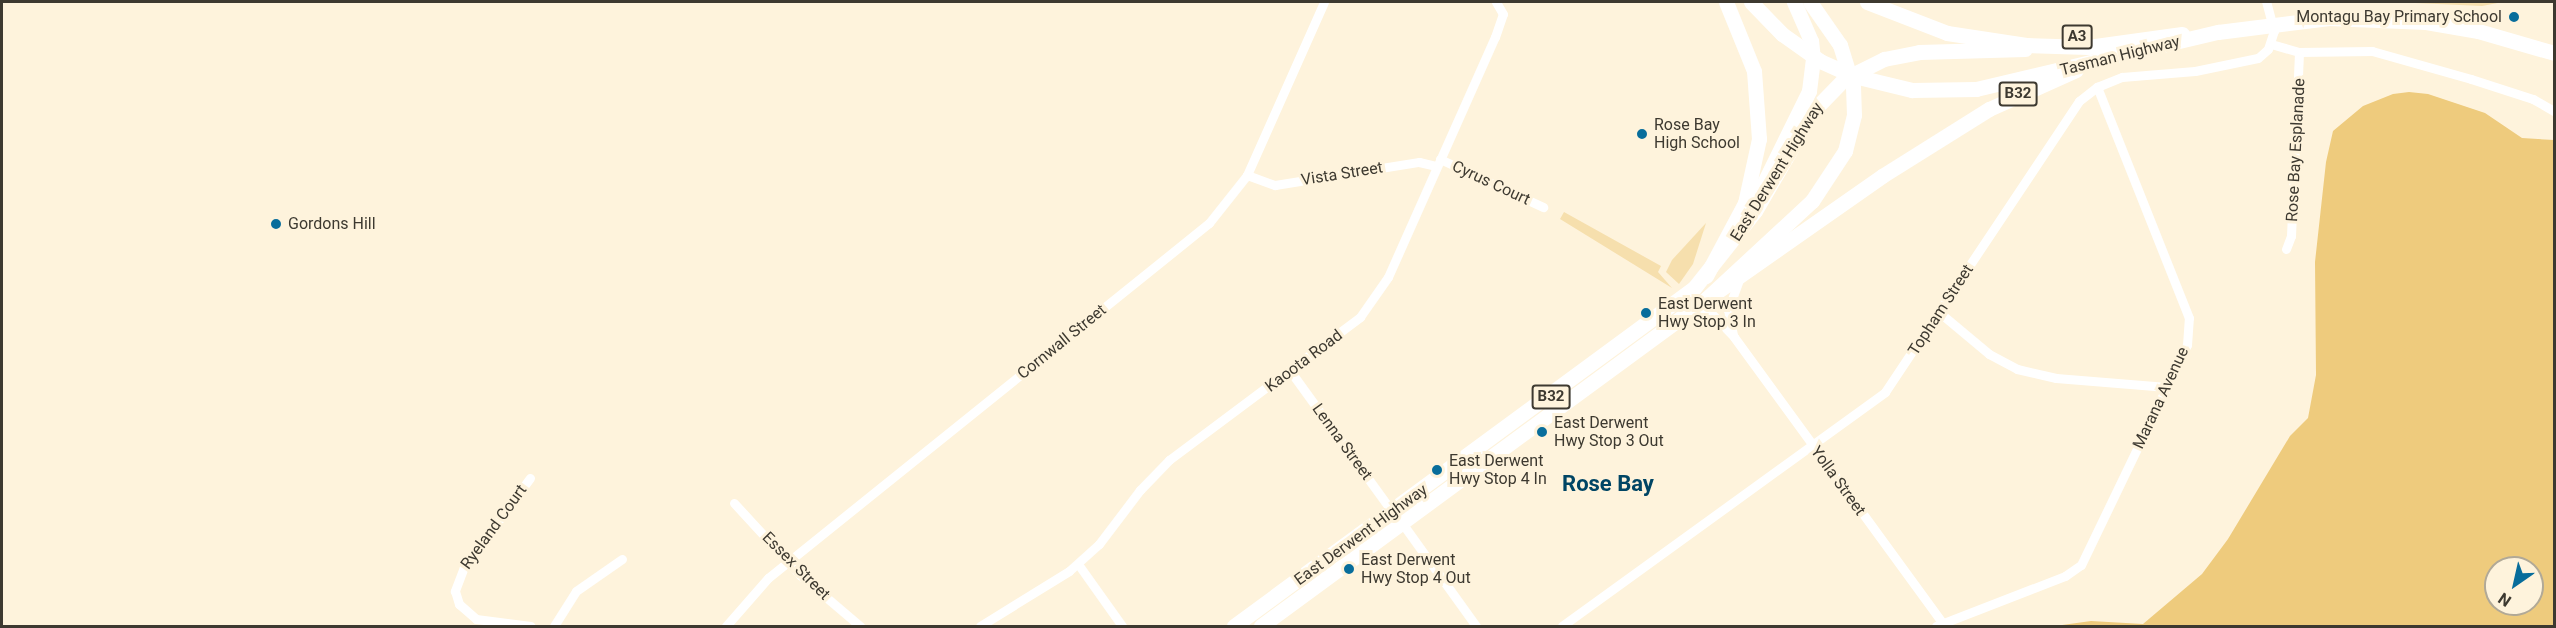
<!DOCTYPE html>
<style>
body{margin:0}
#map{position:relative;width:2556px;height:628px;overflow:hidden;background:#fef3dc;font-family:Roboto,sans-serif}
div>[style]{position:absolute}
.green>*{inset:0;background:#f6dfad}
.water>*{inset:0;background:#eecb7d}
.minor>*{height:9px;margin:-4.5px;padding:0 4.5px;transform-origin:4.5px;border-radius:4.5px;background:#fff}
.primary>*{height:15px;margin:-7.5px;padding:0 7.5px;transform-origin:7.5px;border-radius:7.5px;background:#fff}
.trunk>*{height:15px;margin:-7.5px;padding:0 7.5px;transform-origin:7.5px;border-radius:7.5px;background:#fff}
.dots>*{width:16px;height:16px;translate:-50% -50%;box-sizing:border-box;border:3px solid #fef3dc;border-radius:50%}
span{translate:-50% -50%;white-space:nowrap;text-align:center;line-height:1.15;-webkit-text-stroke:6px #fef3dc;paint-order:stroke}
.shield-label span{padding:2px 4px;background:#fef3dc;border:2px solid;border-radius:4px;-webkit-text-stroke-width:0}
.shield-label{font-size:15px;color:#3d3930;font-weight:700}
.poi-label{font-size:16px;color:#3d3930}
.right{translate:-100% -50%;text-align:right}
.left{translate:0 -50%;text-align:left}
.street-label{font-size:16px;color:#3d3930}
.district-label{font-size:22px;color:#004564;font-weight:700}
.frame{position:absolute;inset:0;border:3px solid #3d3930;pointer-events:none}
.north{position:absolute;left:2484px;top:556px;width:60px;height:60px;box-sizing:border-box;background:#fef3dc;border:2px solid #b1a997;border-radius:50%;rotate:214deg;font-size:16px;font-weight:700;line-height:24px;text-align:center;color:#3d3930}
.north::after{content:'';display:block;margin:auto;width:21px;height:27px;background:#086d9b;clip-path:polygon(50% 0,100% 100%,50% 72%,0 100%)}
</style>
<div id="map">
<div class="green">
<div style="clip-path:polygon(2393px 2px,2503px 2px,2482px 6px)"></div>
<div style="clip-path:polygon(1564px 212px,1661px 266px,1658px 272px,1672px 288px,1560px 219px)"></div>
<div style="clip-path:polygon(1706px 223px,1693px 264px,1679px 284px,1666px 272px,1672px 260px)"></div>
</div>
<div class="water">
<div style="clip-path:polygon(evenodd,2409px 92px,2428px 94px,2485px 113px,2522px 138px,2554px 140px,2554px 626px,2055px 626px,2091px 621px,2143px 624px,2202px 574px,2228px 539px,2290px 436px,2308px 418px,2316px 375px,2315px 262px,2326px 162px,2333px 131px,2363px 106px,2393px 94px,2409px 92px,2496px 568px,2532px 568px,2532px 604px,2496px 604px,2496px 568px)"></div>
</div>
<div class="minor">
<div style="left:2271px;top:44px;width:29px;rotate:16deg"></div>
<div style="left:2299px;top:52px;width:73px;rotate:-0.8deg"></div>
<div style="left:2372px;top:51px;width:103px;rotate:15.8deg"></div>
<div style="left:2471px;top:79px;width:65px;rotate:17.9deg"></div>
<div style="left:2533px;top:99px;width:24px;rotate:30deg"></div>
<div style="left:1440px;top:159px;width:114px;rotate:25deg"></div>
<div style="left:1247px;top:175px;width:30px;rotate:20deg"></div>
<div style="left:1275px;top:185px;width:146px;rotate:-9.1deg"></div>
<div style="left:1419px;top:162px;width:18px;rotate:13deg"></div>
<div style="left:2286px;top:249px;width:14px;rotate:-69deg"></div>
<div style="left:2291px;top:236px;width:184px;rotate:-87.5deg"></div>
<div style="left:1691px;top:313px;width:20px"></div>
<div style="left:1711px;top:313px;width:33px;rotate:46deg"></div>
<div style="left:1734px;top:337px;width:355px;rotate:53.9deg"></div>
<div style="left:1940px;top:313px;width:64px;rotate:39.9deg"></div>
<div style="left:1989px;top:354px;width:32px;rotate:28deg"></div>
<div style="left:2017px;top:369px;width:40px;rotate:13deg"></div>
<div style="left:2056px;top:378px;width:111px;rotate:4.6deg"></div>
<div style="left:1733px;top:335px;width:25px;rotate:-101deg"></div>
<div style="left:1728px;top:310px;width:33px;rotate:-70deg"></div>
<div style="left:1291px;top:372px;width:174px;rotate:54.1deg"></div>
<div style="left:530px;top:478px;width:111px;rotate:126.6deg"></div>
<div style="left:464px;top:567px;width:26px;rotate:111deg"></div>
<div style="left:455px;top:591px;width:14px;rotate:73deg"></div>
<div style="left:459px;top:604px;width:23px;rotate:41deg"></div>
<div style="left:476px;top:619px;width:55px;rotate:7.3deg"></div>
<div style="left:734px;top:503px;width:98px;rotate:47.5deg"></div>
<div style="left:800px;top:575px;width:79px;rotate:40.4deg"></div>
<div style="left:1402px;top:523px;width:127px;rotate:54.3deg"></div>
<div style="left:1078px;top:564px;width:76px;rotate:54.6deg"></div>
<div style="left:554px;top:626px;width:41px;rotate:-57.8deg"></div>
<div style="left:576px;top:591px;width:56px;rotate:-34.8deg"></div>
<div style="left:726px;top:626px;width:64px;rotate:-48.8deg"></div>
<div style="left:768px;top:578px;width:566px;rotate:-38.83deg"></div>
<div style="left:1209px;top:223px;width:61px;rotate:-51.6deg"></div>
<div style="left:1247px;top:175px;width:189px;rotate:-66deg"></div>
<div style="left:980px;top:626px;width:105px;rotate:-31.7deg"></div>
<div style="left:1069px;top:571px;width:40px;rotate:-42deg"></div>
<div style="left:1099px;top:544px;width:68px;rotate:-52.8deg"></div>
<div style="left:1140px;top:490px;width:42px;rotate:-46deg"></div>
<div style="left:1169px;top:460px;width:239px;rotate:-36.8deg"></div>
<div style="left:1360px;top:317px;width:49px;rotate:-55deg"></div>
<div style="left:1388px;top:277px;width:263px;rotate:-66deg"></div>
<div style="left:1495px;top:37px;width:24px;rotate:-71deg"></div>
<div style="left:1503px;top:14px;width:14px;rotate:-120deg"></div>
<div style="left:1562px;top:626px;width:399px;rotate:-35.9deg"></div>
<div style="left:1885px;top:392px;width:350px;rotate:-56.3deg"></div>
<div style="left:2079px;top:101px;width:23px;rotate:-38deg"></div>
<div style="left:2097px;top:87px;width:27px;rotate:-22deg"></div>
<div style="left:2122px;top:77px;width:73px;rotate:-4.7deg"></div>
<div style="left:2195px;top:71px;width:64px;rotate:-11.7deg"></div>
<div style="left:2258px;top:58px;width:13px;rotate:-42deg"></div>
<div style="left:2268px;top:49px;width:19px;rotate:-72deg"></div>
<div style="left:2274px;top:31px;width:30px;rotate:-105deg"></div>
<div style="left:1936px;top:626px;width:138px;rotate:-21.2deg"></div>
<div style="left:2065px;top:576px;width:19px;rotate:-35deg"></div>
<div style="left:2081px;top:565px;width:244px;rotate:-64.3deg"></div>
<div style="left:2187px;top:345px;width:27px;rotate:-86deg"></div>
<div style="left:2189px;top:318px;width:249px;rotate:-111.7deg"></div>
</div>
<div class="primary">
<div style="left:1234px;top:626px;width:571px;rotate:-36.31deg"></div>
<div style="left:1694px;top:288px;width:98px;rotate:-51.6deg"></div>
<div style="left:1755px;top:211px;width:116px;rotate:-59.9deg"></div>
<div style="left:1813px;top:111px;width:45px;rotate:-45.9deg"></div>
<div style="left:1844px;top:79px;width:45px;rotate:-26.6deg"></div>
<div style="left:1884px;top:59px;width:36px;rotate:-11deg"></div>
<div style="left:1919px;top:52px;width:106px;rotate:-1.6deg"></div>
<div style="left:1261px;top:626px;width:551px;rotate:-36.29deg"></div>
<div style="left:1705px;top:300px;width:216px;rotate:-35deg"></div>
<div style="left:1882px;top:176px;width:126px;rotate:-32.1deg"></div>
<div style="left:1989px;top:109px;width:95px;rotate:-24.1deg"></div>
</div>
<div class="trunk">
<div style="left:1751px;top:2px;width:45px;rotate:45.9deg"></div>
<div style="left:1782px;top:34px;width:47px;rotate:35.4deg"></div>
<div style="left:1820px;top:61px;width:37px;rotate:24deg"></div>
<div style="left:1854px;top:76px;width:60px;rotate:13.6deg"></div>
<div style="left:1912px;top:90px;width:64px;rotate:-0.9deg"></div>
<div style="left:1976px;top:89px;width:249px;rotate:-13.3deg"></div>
<div style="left:2218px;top:32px;width:112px;rotate:-7.2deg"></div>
<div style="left:2329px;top:18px;width:97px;rotate:2.4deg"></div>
<div style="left:2426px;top:22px;width:53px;rotate:9.8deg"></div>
<div style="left:2478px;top:31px;width:79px;rotate:16.1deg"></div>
<div style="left:1867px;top:2px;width:86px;rotate:21.2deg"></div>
<div style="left:1947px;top:33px;width:80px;rotate:8.6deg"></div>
<div style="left:2026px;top:45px;width:62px;rotate:1.8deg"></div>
<div style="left:2088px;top:47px;width:95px;rotate:-7.9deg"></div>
<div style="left:1749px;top:213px;width:136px;rotate:-63.8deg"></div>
<div style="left:1809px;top:91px;width:32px;rotate:-83deg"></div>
<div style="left:1813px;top:59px;width:18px;rotate:-96deg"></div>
<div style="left:1811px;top:41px;width:43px;rotate:-113.6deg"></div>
<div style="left:1706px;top:276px;width:83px;rotate:-61.9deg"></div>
<div style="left:1745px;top:203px;width:66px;rotate:-77.7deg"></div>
<div style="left:1759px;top:139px;width:68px;rotate:-94.2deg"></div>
<div style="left:1754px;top:71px;width:74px;rotate:-112.1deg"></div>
<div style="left:1705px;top:300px;width:146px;rotate:-42.8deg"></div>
<div style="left:1812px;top:201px;width:60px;rotate:-56.6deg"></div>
<div style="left:1845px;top:151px;width:37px;rotate:-76deg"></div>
<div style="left:1854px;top:115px;width:28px;rotate:-92deg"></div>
<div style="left:1853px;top:87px;width:44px;rotate:-107.2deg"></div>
<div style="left:1840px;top:45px;width:52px;rotate:-124.9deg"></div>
</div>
<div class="dots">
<div style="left:2514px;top:17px;background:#086d9b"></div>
<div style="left:1642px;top:134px;background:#086d9b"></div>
<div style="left:276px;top:224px;background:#086d9b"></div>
<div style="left:1646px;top:313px;background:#086d9b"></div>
<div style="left:1542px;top:432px;background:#086d9b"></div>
<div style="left:1437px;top:470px;background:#086d9b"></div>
<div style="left:1349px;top:569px;background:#086d9b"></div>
</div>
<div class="shield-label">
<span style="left:2077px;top:37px">A3</span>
<span style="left:2018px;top:94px">B32</span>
<span style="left:1551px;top:397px">B32</span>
</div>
<div class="poi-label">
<span class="right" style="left:2502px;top:17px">Montagu Bay Primary School</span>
<span class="left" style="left:1654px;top:134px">Rose Bay<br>High School</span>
<span class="left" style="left:288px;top:224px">Gordons Hill</span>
<span class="left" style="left:1658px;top:313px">East Derwent<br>Hwy Stop 3 In</span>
<span class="left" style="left:1554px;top:432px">East Derwent<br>Hwy Stop 3 Out</span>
<span class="left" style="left:1449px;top:470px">East Derwent<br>Hwy Stop 4 In</span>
<span class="left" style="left:1361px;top:569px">East Derwent<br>Hwy Stop 4 Out</span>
</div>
<div class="street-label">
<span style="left:2120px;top:56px;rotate:-14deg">Tasman Highway</span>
<span style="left:2296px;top:150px;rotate:-87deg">Rose Bay Esplanade</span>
<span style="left:1777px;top:172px;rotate:-58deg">East Derwent Highway</span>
<span style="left:1342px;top:174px;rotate:-9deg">Vista Street</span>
<span style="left:1491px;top:183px;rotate:25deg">Cyrus Court</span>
<span style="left:1941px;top:310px;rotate:-57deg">Topham Street</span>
<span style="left:1062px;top:342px;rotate:-39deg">Cornwall Street</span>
<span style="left:1304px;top:361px;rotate:-37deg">Kaoota Road</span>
<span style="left:2161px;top:398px;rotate:-65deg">Marana Avenue</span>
<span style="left:1342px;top:442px;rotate:54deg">Lenna Street</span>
<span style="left:1838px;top:481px;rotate:54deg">Yolla Street</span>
<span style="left:494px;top:527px;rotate:-54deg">Ryeland Court</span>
<span style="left:1361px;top:535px;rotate:-36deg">East Derwent Highway</span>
<span style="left:796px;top:566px;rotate:45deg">Essex Street</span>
</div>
<div class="district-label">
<span style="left:1608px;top:484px">Rose Bay</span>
</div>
<div class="frame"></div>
<div class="north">N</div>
</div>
